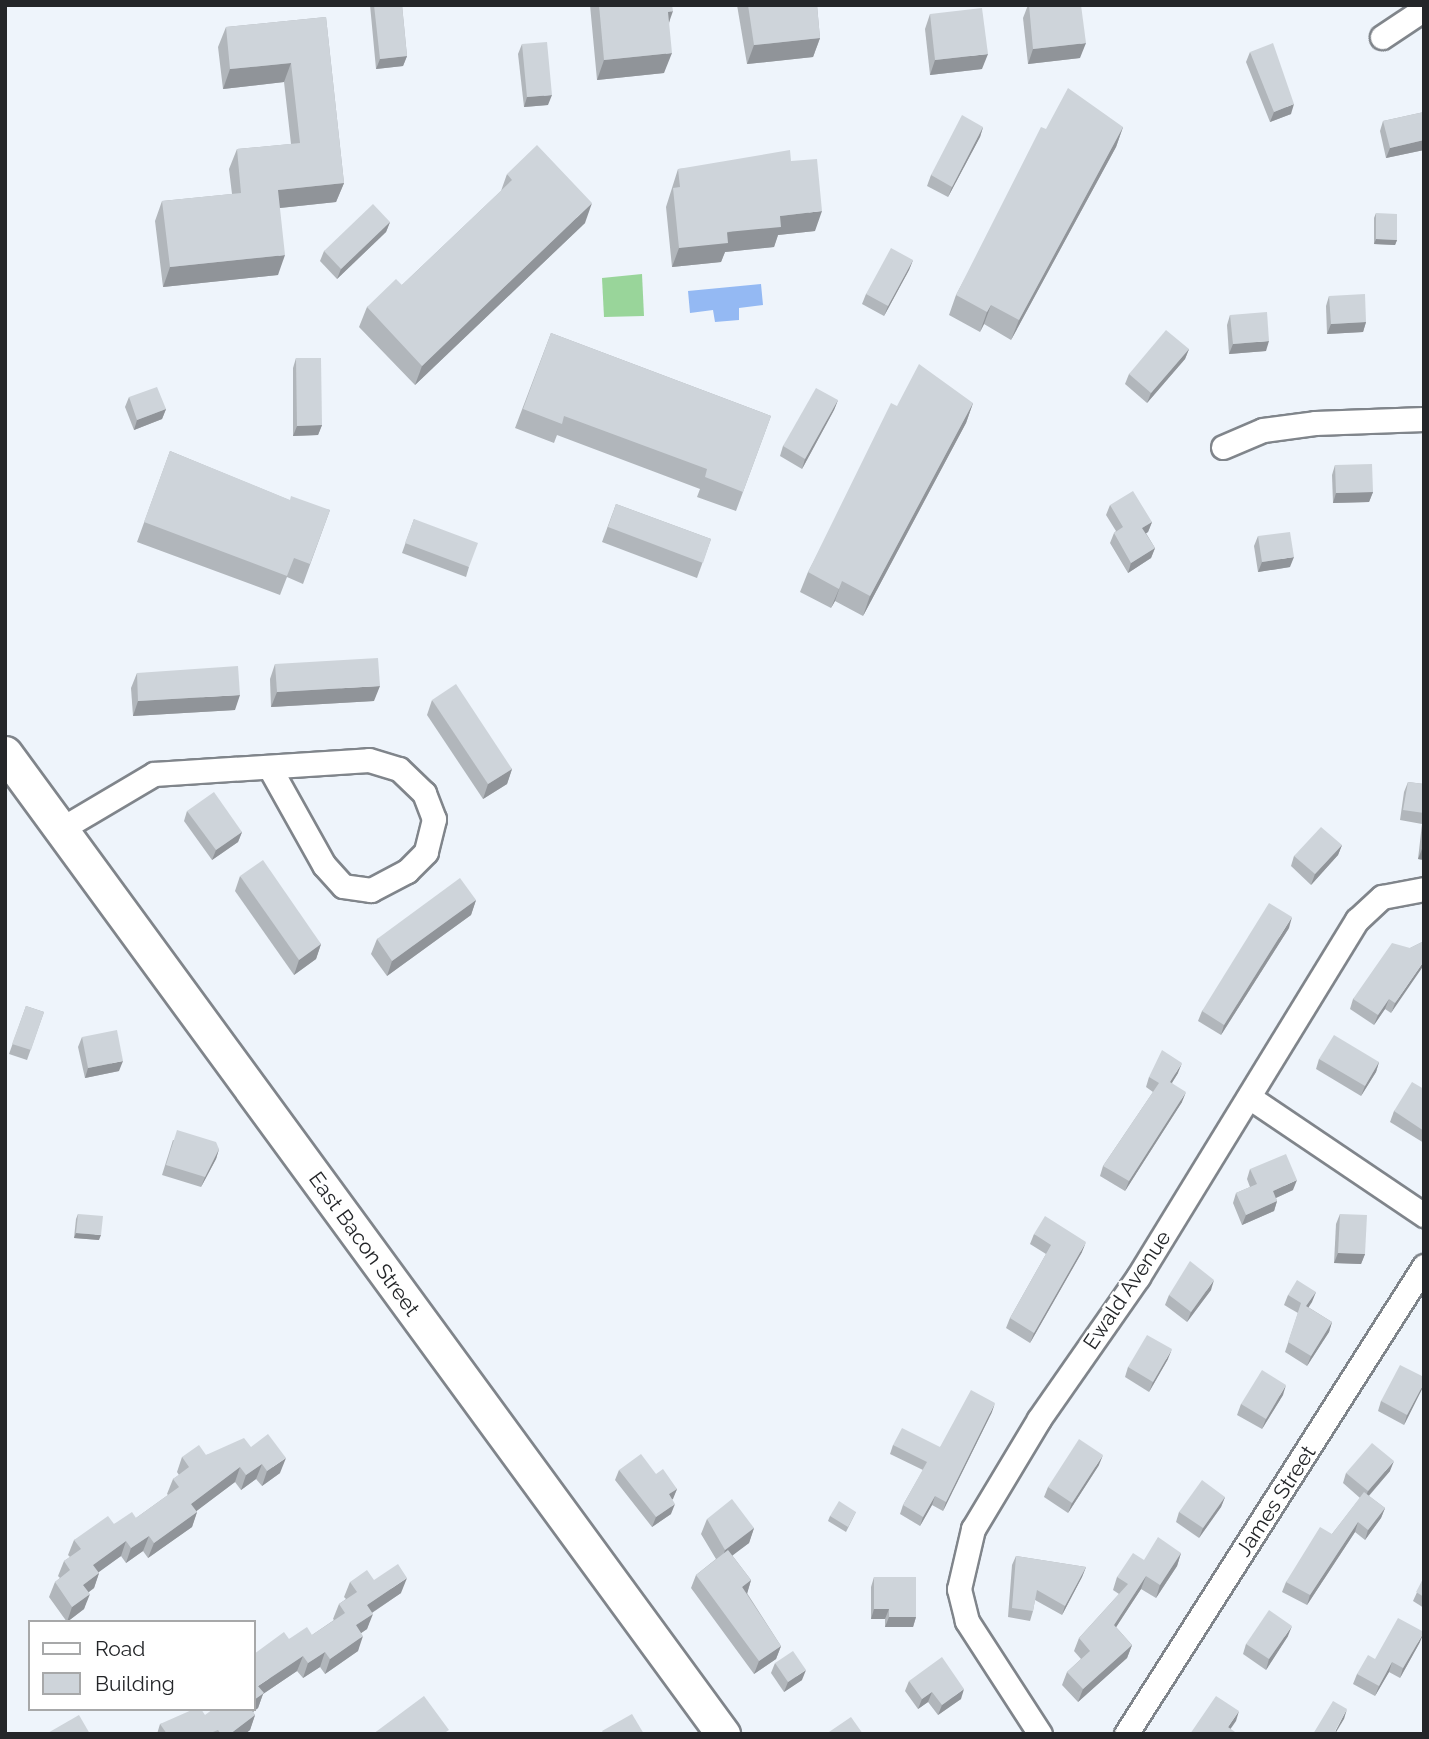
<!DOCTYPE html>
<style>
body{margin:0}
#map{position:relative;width:1429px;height:1739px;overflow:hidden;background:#eef4fb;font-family:Raleway,sans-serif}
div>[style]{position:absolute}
.green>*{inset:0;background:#99d59a}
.water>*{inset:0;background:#94b9f3}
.roads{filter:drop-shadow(2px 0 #80858b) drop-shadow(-2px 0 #80858b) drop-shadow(0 2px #80858b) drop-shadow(0 -2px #80858b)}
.minor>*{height:23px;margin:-11.5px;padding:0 11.5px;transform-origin:11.5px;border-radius:11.5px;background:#fff}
.secondary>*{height:33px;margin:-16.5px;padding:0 16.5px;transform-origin:16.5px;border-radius:16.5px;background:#fff}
.wall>*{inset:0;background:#b1b6bb}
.shaded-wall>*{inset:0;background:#909499}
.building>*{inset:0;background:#ced4da}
span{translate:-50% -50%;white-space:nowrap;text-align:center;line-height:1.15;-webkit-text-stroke:5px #fff;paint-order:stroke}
.street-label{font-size:21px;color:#242629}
.frame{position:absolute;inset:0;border:7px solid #242629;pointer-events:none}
.legend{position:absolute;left:28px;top:1620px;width:228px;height:91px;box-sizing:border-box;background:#fff;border:2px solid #a7a8a9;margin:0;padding:9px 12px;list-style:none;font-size:21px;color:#242629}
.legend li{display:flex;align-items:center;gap:14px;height:35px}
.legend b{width:35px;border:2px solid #a7a8a9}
</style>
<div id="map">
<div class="green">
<div style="clip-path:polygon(642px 274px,644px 316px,604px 317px,602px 278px)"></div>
</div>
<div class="water">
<div style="clip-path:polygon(761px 284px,763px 305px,739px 308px,739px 320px,715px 322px,713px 310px,690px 313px,688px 291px)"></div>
</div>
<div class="roads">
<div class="minor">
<div style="left:1382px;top:37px;width:50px;rotate:-33.7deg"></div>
<div style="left:1223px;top:447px;width:43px;rotate:-23deg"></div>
<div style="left:1263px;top:430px;width:52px;rotate:-7.7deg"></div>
<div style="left:1315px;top:423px;width:109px;rotate:-2.1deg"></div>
<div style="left:61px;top:829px;width:108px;rotate:-30.6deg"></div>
<div style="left:154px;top:774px;width:215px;rotate:-3.7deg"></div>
<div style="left:369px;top:760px;width:31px;rotate:17deg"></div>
<div style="left:399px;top:769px;width:35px;rotate:44deg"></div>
<div style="left:424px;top:793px;width:28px;rotate:69deg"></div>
<div style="left:434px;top:819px;width:34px;rotate:104deg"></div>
<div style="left:426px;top:852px;width:27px;rotate:135deg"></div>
<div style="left:407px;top:871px;width:41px;rotate:152.2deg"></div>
<div style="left:371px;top:890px;width:28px;rotate:-172deg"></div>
<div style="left:343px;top:886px;width:28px;rotate:-132deg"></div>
<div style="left:324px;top:865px;width:109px;rotate:-119.2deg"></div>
<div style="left:1249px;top:1097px;width:211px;rotate:34deg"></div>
<div style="left:1040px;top:1734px;width:135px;rotate:-122.9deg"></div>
<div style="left:967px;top:1621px;width:33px;rotate:-104deg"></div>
<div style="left:959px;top:1589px;width:62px;rotate:-76.9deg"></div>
<div style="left:973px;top:1529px;width:128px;rotate:-59deg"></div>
<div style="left:1039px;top:1419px;width:173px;rotate:-55.1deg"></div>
<div style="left:1138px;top:1277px;width:419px;rotate:-58.5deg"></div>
<div style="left:1357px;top:920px;width:34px;rotate:-43deg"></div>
<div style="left:1382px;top:897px;width:43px;rotate:-10.8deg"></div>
<div style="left:1126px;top:1734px;width:555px;rotate:-57.51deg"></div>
</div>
<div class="secondary">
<div style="left:5px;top:753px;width:1216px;rotate:53.8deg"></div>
</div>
</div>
<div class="wall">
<div style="clip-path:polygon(370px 5px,402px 5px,407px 56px,403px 66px,376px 69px)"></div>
<div style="clip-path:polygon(590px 5px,672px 5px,669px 24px,664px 73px,597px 80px)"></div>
<div style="clip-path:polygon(737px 5px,817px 5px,820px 38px,813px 57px,747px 64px)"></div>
<div style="clip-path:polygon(1028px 5px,1081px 5px,1080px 58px,1028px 64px,1023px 18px)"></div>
<div style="clip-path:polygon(930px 14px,982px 69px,930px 75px,925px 29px)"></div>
<div style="clip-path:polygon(326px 17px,344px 183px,336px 202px,280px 208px,278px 275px,163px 287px,155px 221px,162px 201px,232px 194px,229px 169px,237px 149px,291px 144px,284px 82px,223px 89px,218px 47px,226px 27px)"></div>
<div style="clip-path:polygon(522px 44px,548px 105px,524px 107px,518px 54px)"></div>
<div style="clip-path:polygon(1250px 52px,1291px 114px,1270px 122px,1246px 62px)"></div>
<div style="clip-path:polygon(1424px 112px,1424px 150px,1386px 158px,1380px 131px,1383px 121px)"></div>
<div style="clip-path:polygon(983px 127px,980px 137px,948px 197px,927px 186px,931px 175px)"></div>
<div style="clip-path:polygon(1123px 127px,1116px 147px,1011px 340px,984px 324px,980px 332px,949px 315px,956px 295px,1046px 129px)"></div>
<div style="clip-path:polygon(791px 161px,815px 231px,778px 235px,774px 247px,725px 252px,721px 262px,672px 267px,666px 207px,678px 169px)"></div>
<div style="clip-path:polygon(507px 174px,585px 223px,415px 385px,359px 327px,367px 307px,402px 285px,501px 191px)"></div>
<div style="clip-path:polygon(1376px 213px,1397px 240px,1395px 245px,1374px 244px,1374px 218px)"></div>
<div style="clip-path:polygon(390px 222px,386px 232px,337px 279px,320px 261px,324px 251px)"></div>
<div style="clip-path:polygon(913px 260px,909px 270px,884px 316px,862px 304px,866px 294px)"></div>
<div style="clip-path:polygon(1329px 296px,1366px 322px,1363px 332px,1327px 334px,1326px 306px)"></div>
<div style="clip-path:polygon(1230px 315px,1266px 351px,1229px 354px,1227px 325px)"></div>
<div style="clip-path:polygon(551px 333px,771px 416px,736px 511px,697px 497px,700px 489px,557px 435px,554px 443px,515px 428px)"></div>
<div style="clip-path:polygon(1189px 349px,1185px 359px,1147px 403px,1125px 384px,1129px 374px)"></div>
<div style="clip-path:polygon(296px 358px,322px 425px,318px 435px,293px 436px,293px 368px)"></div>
<div style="clip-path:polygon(129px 397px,166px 409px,162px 419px,134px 430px,125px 407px)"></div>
<div style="clip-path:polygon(838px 400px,834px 410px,802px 469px,780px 456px,783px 446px)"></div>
<div style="clip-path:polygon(973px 403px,966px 423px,863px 616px,835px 601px,831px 608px,800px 592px,808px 572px,897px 406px)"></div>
<div style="clip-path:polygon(170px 451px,289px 500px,330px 510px,303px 584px,287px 577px,280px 595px,137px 542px)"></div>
<div style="clip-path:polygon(1335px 465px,1373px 492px,1369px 502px,1333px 503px,1332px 475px)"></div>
<div style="clip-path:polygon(616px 504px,711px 539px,697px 578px,602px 542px)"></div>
<div style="clip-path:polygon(1110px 505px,1152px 522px,1148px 532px,1146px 533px,1155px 548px,1151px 558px,1128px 573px,1110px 543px,1114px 533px,1116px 531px,1106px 515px)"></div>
<div style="clip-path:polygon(414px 519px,469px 567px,466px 577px,402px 553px)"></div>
<div style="clip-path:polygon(1258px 536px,1290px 567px,1258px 572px,1254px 546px)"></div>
<div style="clip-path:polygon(275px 664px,374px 701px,271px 707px,270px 679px)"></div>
<div style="clip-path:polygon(137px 673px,235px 710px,133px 716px,131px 688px)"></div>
<div style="clip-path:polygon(432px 700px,512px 769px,507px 784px,483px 799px,427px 715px)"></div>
<div style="clip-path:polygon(1408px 782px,1424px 784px,1424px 860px,1418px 859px,1422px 824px,1400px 820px,1404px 792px)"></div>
<div style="clip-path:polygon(187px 811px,242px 832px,238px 842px,212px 860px,184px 821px)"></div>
<div style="clip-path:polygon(1342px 845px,1338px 855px,1311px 885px,1291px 866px,1294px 856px)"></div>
<div style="clip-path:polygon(240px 876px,321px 944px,316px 959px,294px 975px,235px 891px)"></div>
<div style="clip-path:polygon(476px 900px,471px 915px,387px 976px,371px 954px,377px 939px)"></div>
<div style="clip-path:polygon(1289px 928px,1221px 1035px,1198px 1021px,1202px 1011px)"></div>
<div style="clip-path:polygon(1424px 941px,1391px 1013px,1385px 1009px,1374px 1025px,1350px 1009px,1353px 999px,1410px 948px)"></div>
<div style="clip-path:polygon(26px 1006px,44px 1012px,27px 1060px,9px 1054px)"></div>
<div style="clip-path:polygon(82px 1037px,119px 1071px,85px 1078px,78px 1047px)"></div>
<div style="clip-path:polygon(1319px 1059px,1379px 1062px,1376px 1072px,1361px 1096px,1316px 1069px)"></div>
<div style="clip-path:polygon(1178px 1073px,1172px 1083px,1182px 1102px,1125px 1191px,1100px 1176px,1103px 1166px,1153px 1092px,1146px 1087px,1149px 1077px)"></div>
<div style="clip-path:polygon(1424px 1089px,1424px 1143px,1390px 1122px,1394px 1111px)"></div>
<div style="clip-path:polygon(173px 1140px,219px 1149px,216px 1159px,201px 1187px,162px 1175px)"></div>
<div style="clip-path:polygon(1250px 1169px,1293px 1190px,1276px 1198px,1277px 1201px,1274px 1211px,1242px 1225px,1233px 1203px,1236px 1193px,1250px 1187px,1247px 1179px)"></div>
<div style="clip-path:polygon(78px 1214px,99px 1240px,74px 1238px,76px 1219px)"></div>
<div style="clip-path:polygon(1340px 1214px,1365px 1254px,1361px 1264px,1334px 1263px,1336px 1224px)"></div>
<div style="clip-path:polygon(1034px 1234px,1082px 1252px,1030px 1343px,1006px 1328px,1010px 1318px,1046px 1254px,1030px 1244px)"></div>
<div style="clip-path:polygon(1211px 1290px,1187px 1322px,1165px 1305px,1169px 1295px)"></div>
<div style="clip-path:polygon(1316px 1292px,1308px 1307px,1332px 1322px,1329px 1332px,1307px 1366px,1285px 1352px,1298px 1313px,1284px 1305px,1288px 1295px)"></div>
<div style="clip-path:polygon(1168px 1359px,1149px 1392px,1125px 1377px,1128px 1367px)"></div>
<div style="clip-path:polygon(1422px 1389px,1404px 1425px,1378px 1411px,1381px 1401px)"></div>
<div style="clip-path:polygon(1283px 1395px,1262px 1429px,1237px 1415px,1241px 1404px)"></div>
<div style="clip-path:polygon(992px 1412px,943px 1511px,932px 1505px,920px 1526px,900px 1514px,903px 1505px,923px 1470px,890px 1454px,893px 1445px,940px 1447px)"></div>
<div style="clip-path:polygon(251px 1447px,280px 1473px,262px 1486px,256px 1479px,241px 1490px,235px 1482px,196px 1511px,197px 1512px,192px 1527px,148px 1558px,143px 1551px,126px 1563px,121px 1556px,98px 1572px,99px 1573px,94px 1588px,89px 1592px,84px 1609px,67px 1622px,49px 1597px,55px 1582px,60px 1578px,58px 1576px,64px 1561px,70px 1557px,68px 1555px,74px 1540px,114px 1524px,136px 1518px,168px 1495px,167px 1494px,173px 1479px,179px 1475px,177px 1472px,182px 1457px,206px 1455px)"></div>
<div style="clip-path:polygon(1099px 1465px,1068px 1513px,1044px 1497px,1048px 1487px)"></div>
<div style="clip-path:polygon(619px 1470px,656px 1474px,677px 1489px,672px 1499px,671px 1514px,652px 1527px,615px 1480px)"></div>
<div style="clip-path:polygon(1390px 1471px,1369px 1496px,1385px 1508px,1381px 1518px,1365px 1540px,1355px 1532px,1307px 1605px,1282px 1592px,1286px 1582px,1332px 1534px,1360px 1498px,1343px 1483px,1346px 1473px)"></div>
<div style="clip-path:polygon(1225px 1497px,1221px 1507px,1199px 1538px,1176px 1522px,1179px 1512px)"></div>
<div style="clip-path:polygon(856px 1512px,846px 1532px,828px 1521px,830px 1516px)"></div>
<div style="clip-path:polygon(707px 1519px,754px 1528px,749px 1543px,732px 1555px,751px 1580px,747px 1593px,781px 1646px,776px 1659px,754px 1674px,691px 1588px,696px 1575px,716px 1559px,701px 1534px)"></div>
<div style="clip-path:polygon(1181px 1553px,1177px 1566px,1156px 1598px,1141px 1589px,1116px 1627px,1132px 1645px,1127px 1658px,1078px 1702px,1062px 1685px,1067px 1672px,1081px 1659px,1074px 1651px,1079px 1638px,1119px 1594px,1113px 1590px,1117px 1577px)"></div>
<div style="clip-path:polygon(1016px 1556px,1086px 1567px,1082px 1577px,1062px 1615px,1035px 1600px,1033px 1611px,1030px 1621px,1008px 1617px,1012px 1565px)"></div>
<div style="clip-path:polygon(874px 1577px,916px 1617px,913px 1627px,885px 1627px,885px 1619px,871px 1619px,871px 1587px)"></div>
<div style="clip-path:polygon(1424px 1577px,1424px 1608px,1413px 1601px)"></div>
<div style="clip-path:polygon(374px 1580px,401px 1593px,372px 1613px,367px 1629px,361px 1633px,358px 1651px,325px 1674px,320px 1667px,303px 1678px,297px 1671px,263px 1694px,258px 1708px,253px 1712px,255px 1715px,250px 1730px,245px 1734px,157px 1734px,160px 1724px,205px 1715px,254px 1709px,289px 1639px,312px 1635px,334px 1620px,333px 1619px,339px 1604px,346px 1599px,344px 1597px,350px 1582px)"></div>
<div style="clip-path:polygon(1288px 1636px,1266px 1670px,1243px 1654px,1246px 1644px)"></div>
<div style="clip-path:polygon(1420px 1642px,1400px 1678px,1389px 1672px,1375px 1696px,1353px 1684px,1357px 1674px)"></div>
<div style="clip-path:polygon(775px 1663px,802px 1680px,784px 1692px,771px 1673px)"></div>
<div style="clip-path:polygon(909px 1681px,961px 1699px,938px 1715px,928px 1702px,918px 1709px,905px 1691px)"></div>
</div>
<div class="shaded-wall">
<div style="clip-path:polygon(673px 11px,666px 31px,668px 12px)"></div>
<div style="clip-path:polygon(820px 38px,813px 57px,747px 64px,754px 45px)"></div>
<div style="clip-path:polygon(1086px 43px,1080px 58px,1028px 64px,1033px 49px)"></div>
<div style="clip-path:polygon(672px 53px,664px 73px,597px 80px,604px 60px)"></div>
<div style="clip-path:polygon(988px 54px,982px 69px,930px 75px,935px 60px)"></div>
<div style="clip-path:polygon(407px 56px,403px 66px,376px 69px,380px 59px)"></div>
<div style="clip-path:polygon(291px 63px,284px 82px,223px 89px,230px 69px)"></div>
<div style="clip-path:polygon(552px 95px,548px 105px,524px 107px,527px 97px)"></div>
<div style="clip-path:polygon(1294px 104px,1291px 114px,1270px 122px,1274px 112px)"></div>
<div style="clip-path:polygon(983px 127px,980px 137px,948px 197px,952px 187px)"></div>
<div style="clip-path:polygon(1123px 127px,1116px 147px,1011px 340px,1019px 320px)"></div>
<div style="clip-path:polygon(1424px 140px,1424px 150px,1386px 158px,1390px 148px)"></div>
<div style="clip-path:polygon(344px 183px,336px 202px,270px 209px,278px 190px)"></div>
<div style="clip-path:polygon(592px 203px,585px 223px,415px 385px,422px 366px)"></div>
<div style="clip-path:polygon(822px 211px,815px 231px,778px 235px,774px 247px,725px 252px,721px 262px,672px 267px,679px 248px,780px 216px)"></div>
<div style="clip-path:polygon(390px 222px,386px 232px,337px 279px,341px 269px)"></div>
<div style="clip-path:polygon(1376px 239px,1397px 240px,1395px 245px,1374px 244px)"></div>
<div style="clip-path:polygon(285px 255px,278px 275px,163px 287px,170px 267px)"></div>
<div style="clip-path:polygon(913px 260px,909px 270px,884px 316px,888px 306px)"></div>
<div style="clip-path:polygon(991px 305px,984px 324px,980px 332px,987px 312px)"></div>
<div style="clip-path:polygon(1366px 322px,1363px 332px,1327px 334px,1331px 324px)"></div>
<div style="clip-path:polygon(1269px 341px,1266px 351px,1229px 354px,1233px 344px)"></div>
<div style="clip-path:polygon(1189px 349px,1185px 359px,1147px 403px,1151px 393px)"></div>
<div style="clip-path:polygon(838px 400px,834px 410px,802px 469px,805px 459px)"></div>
<div style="clip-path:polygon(973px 403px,966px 423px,863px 616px,870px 596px)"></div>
<div style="clip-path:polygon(166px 409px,162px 419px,134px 430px,137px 420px)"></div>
<div style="clip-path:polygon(322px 425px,318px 435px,293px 436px,297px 426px)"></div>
<div style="clip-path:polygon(1373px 492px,1369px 502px,1333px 503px,1336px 493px)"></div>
<div style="clip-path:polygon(1152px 522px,1148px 532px,1139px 538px,1142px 528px)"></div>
<div style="clip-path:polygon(1155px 548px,1151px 558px,1128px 573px,1131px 563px)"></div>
<div style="clip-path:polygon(1294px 557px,1290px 567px,1258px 572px,1262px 562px)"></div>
<div style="clip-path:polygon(842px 581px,835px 601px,831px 608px,839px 589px)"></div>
<div style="clip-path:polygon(380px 686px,374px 701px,271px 707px,277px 692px)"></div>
<div style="clip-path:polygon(240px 695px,235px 710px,133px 716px,138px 701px)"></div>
<div style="clip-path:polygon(512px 769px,507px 784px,483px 799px,488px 784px)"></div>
<div style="clip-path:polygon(242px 832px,238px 842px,212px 860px,216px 850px)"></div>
<div style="clip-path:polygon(1342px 845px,1338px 855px,1311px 885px,1315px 874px)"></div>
<div style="clip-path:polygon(1422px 849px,1424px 849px,1424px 860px,1418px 859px)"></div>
<div style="clip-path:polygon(476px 900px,471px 915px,387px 976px,392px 961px)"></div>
<div style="clip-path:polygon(1292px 917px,1289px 928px,1221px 1035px,1224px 1025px)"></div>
<div style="clip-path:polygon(321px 944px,316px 959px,294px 975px,299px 960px)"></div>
<div style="clip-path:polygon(1424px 961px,1424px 965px,1391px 1013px,1395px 1003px)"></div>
<div style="clip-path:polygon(1389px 999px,1385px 1009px,1374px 1025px,1378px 1015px)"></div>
<div style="clip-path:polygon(123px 1061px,119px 1071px,85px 1078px,88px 1068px)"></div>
<div style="clip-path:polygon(1379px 1062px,1376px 1072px,1361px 1096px,1365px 1086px)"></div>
<div style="clip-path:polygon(1182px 1063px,1178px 1073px,1166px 1092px,1170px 1082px)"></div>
<div style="clip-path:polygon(1186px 1092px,1182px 1102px,1125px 1191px,1129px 1181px)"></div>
<div style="clip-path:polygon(219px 1149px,216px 1159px,201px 1187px,205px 1177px)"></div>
<div style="clip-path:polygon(1297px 1180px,1293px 1190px,1269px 1201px,1273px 1191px)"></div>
<div style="clip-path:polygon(1277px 1201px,1274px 1211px,1242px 1225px,1246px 1215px)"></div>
<div style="clip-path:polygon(76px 1233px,101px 1235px,99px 1240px,74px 1238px)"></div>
<div style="clip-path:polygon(1086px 1242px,1082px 1252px,1030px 1343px,1034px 1333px)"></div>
<div style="clip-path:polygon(1338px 1253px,1365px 1254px,1361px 1264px,1334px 1263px)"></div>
<div style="clip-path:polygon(1214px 1280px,1211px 1290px,1187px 1322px,1191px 1312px)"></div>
<div style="clip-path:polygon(1316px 1292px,1312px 1302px,1303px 1316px,1306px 1306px)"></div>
<div style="clip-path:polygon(1332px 1322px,1329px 1332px,1307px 1366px,1311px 1356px)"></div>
<div style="clip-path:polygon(1172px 1349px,1168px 1359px,1149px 1392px,1153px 1382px)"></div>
<div style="clip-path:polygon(1424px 1383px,1422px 1389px,1404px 1425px,1407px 1415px)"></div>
<div style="clip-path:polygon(1286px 1385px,1283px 1395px,1262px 1429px,1266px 1419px)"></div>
<div style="clip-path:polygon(995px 1403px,992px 1412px,943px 1511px,946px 1502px)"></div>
<div style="clip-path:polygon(1103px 1455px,1099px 1465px,1068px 1513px,1072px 1503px)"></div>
<div style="clip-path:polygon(286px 1458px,280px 1473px,262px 1486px,267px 1471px)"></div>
<div style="clip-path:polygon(1394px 1461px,1390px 1471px,1364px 1501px,1368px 1491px)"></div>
<div style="clip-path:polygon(262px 1464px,256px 1479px,241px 1490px,246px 1475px)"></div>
<div style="clip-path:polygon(240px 1467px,235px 1482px,186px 1519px,191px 1504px)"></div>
<div style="clip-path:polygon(677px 1489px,673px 1499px,665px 1504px,669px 1494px)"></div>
<div style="clip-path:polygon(935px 1496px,932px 1505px,920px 1526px,923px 1517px)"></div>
<div style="clip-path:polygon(1225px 1497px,1221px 1507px,1199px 1538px,1203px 1528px)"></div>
<div style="clip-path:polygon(675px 1504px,671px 1514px,652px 1527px,656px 1517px)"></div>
<div style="clip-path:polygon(1385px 1508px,1381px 1518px,1365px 1540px,1368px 1530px)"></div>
<div style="clip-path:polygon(197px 1512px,192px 1527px,148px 1558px,154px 1543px)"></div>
<div style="clip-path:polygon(1358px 1522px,1355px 1532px,1307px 1605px,1310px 1595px)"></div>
<div style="clip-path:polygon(754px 1528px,749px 1543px,720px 1565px,725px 1550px)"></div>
<div style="clip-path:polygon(149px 1536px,143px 1551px,126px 1563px,131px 1548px)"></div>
<div style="clip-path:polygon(126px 1541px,121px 1556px,88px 1580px,93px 1565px)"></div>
<div style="clip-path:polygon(1181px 1553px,1177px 1566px,1156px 1598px,1160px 1585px)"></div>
<div style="clip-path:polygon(1086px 1567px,1082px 1577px,1062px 1615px,1065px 1606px)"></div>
<div style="clip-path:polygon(99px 1573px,94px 1588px,78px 1600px,83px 1585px)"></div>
<div style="clip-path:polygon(1146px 1576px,1141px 1589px,1109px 1638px,1114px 1625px)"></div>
<div style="clip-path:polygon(407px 1578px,401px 1593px,361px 1620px,367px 1605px)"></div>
<div style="clip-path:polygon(751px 1580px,747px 1594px,742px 1587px)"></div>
<div style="clip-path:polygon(90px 1594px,84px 1609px,67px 1622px,72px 1607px)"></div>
<div style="clip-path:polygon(874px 1609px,889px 1609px,885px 1619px,871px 1619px)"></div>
<div style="clip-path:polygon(373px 1614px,367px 1629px,351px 1640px,356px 1625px)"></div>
<div style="clip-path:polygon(889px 1617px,916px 1617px,913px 1627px,885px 1627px)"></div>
<div style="clip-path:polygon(1292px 1626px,1288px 1636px,1266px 1670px,1269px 1659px)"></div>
<div style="clip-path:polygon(1424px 1632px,1420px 1642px,1400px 1678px,1403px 1668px)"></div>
<div style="clip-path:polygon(363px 1636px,358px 1651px,325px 1674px,330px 1659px)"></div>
<div style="clip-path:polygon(1132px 1645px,1127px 1658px,1078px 1702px,1083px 1689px)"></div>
<div style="clip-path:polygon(781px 1646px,776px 1659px,754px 1674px,759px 1661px)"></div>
<div style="clip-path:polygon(325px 1652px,320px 1667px,303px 1678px,308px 1663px)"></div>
<div style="clip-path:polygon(303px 1656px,297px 1671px,263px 1694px,258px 1708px,242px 1720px,246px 1709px,254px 1709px,254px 1699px,258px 1686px)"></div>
<div style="clip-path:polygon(1392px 1662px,1389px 1672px,1375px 1696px,1379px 1686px)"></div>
<div style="clip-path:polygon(806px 1670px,802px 1680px,784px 1692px,788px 1682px)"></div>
<div style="clip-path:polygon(964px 1689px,961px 1699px,938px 1715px,942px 1705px)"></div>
<div style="clip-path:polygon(932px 1692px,928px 1702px,918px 1709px,922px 1699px)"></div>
<div style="clip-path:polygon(1347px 1709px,1344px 1719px,1335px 1734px,1334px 1734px)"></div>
<div style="clip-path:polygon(1239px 1711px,1236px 1721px,1227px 1734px,1228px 1727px)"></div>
<div style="clip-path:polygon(255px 1715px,250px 1730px,245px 1734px,230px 1734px)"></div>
</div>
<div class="building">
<div style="clip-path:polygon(374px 5px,402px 5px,407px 56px,380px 59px)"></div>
<div style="clip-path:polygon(599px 5px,672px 5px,673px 11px,668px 12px,672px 53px,604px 60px)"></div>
<div style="clip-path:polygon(748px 5px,817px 5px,820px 38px,754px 45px)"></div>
<div style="clip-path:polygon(1029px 5px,1081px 5px,1086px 43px,1033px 49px)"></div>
<div style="clip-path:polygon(982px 8px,988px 54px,935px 60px,930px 14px)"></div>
<div style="clip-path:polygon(326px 17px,344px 183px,278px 190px,285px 255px,170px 267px,162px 201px,241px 193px,237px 149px,300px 143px,291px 63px,230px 69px,226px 27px)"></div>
<div style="clip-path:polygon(547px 42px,552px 95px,527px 97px,522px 44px)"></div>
<div style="clip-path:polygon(1273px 43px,1294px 104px,1274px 112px,1250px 52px)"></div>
<div style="clip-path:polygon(1068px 88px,1123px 127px,1019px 320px,991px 305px,987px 312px,956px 295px,1041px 127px,1046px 129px)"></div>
<div style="clip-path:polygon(1424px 112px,1424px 140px,1390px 148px,1383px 121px)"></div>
<div style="clip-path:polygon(962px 115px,983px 127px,952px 187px,931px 175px)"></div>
<div style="clip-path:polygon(537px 145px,592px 203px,422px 366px,367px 307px,396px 279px,402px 285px,512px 180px,507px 174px)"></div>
<div style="clip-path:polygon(790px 150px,791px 161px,817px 159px,822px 211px,780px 216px,781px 227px,727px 232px,728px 243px,679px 248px,673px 188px,680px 187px,678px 169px)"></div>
<div style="clip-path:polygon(373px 204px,390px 222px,341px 269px,324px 251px)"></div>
<div style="clip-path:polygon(1376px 213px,1397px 214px,1397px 240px,1376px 239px)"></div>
<div style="clip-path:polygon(891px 248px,913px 260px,888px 306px,866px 294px)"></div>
<div style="clip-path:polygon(1365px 294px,1366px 322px,1331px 324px,1329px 296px)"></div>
<div style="clip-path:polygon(1267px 312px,1269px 341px,1233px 344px,1230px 315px)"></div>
<div style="clip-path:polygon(1166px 330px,1189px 349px,1151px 393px,1129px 374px)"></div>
<div style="clip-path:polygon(551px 333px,771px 416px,743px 492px,705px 477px,707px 469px,564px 416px,562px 424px,523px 409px)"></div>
<div style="clip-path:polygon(296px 358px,321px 358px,322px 425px,297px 426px)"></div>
<div style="clip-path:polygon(919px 364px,973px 403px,870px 596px,842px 581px,839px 589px,808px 572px,891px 403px,897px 406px)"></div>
<div style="clip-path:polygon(157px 387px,166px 409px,137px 420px,129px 397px)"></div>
<div style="clip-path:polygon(816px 388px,838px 400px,805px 459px,783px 446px)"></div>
<div style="clip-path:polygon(170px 451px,290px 500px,291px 496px,330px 510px,310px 564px,294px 558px,287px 576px,144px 522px)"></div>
<div style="clip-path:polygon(1372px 464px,1373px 492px,1336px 493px,1335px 465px)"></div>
<div style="clip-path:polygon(1133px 491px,1152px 522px,1142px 528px,1155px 548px,1131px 563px,1114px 533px,1123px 527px,1110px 505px)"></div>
<div style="clip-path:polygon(616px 504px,711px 539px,703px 563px,608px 527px)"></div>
<div style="clip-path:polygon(414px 519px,478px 543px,469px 567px,405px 543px)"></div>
<div style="clip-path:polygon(1290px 532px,1294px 557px,1262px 562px,1258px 536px)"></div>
<div style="clip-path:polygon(378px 658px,380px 686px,277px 692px,275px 664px)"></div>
<div style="clip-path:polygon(238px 666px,240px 695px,138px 701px,137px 673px)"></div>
<div style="clip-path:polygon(456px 684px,512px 769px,488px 784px,432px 700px)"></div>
<div style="clip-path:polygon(1408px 782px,1424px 784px,1424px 813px,1403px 810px)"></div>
<div style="clip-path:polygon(214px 792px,242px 832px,216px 850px,187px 811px)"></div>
<div style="clip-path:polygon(1321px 827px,1342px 845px,1315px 874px,1294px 856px)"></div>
<div style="clip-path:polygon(1424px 829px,1424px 849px,1422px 849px)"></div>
<div style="clip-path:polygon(263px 860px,321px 944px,299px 960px,240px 876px)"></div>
<div style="clip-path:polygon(460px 878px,476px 900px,392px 961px,377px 939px)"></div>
<div style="clip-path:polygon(1269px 903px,1292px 917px,1224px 1025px,1202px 1011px)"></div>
<div style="clip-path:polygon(1424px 941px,1424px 961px,1395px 1003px,1389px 999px,1378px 1015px,1353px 999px,1392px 943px,1410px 948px)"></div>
<div style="clip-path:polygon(26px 1006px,44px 1012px,31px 1050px,12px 1044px)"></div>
<div style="clip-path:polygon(117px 1030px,123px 1061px,88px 1068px,82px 1037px)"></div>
<div style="clip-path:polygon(1334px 1035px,1379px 1062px,1365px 1086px,1319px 1059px)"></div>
<div style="clip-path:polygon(1162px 1050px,1182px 1063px,1170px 1082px,1186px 1092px,1129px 1181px,1103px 1166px,1159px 1083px,1149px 1077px)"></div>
<div style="clip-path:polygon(1412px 1082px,1424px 1089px,1424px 1131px,1394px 1111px)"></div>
<div style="clip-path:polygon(177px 1130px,216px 1142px,219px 1149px,205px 1177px,166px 1165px)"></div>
<div style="clip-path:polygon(1286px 1154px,1297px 1180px,1273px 1191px,1277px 1201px,1246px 1215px,1236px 1193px,1257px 1184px,1250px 1169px)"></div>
<div style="clip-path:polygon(78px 1214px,103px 1216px,101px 1235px,76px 1233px)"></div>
<div style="clip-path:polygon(1340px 1214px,1367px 1215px,1365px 1254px,1338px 1253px)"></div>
<div style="clip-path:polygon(1045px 1216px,1086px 1242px,1034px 1333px,1010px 1318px,1051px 1245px,1034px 1234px)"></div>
<div style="clip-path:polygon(1190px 1261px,1214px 1280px,1191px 1312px,1169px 1295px)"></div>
<div style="clip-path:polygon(1297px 1280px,1316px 1292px,1306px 1306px,1332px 1322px,1311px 1356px,1288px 1342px,1301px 1303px,1288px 1295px)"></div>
<div style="clip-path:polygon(1147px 1335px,1172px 1349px,1153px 1382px,1128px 1367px)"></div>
<div style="clip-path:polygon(1400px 1365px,1424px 1377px,1424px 1383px,1407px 1415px,1381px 1401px)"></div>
<div style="clip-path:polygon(1262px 1370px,1286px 1385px,1266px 1419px,1241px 1404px)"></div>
<div style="clip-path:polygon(971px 1390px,995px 1403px,946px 1502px,935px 1496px,923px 1517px,903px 1505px,927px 1462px,893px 1445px,902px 1428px,940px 1447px)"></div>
<div style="clip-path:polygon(268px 1434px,286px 1458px,267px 1471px,262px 1464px,246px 1475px,240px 1467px,191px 1504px,197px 1512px,154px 1543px,149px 1536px,131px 1548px,126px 1541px,93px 1565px,99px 1573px,83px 1585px,90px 1594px,72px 1607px,55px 1582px,70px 1570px,64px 1561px,81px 1549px,74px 1540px,108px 1516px,114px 1524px,132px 1512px,136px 1518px,179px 1487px,173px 1479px,189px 1467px,182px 1457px,199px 1445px,206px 1455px,244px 1438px,251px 1447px)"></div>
<div style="clip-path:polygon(1079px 1439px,1103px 1455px,1072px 1503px,1048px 1487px)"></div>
<div style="clip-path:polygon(1372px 1443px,1394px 1461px,1368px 1491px,1346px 1473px)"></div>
<div style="clip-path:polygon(641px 1454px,656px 1474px,663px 1469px,677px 1489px,669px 1494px,675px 1504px,656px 1517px,619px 1470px)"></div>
<div style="clip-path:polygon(1202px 1480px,1225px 1497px,1203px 1528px,1179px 1512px)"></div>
<div style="clip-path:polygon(1364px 1492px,1385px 1508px,1368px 1530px,1358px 1522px,1310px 1595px,1286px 1582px,1320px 1527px,1332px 1534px)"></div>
<div style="clip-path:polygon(732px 1499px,754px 1528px,725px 1550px,707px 1519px)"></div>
<div style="clip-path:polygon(839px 1501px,856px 1512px,848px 1527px,830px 1516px)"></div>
<div style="clip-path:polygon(1158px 1537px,1181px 1553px,1160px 1585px,1146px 1576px,1114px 1625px,1132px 1645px,1083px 1689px,1067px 1672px,1090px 1651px,1079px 1638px,1128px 1584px,1117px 1577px,1133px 1553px,1144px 1560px)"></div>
<div style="clip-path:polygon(728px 1550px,751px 1580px,742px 1587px,781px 1646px,759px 1661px,696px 1575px)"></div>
<div style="clip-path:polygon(1016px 1556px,1086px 1567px,1065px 1606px,1037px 1590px,1033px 1611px,1012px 1608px)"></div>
<div style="clip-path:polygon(398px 1564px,407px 1578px,367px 1605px,373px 1614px,356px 1625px,363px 1636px,330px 1659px,325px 1652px,308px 1663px,303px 1656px,258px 1686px,264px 1693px,254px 1700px,254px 1654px,284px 1632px,289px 1639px,307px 1627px,312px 1635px,345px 1613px,339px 1604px,357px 1592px,350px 1582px,367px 1570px,374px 1580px)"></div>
<div style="clip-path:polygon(874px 1577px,916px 1577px,916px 1617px,889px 1617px,889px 1609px,874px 1609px)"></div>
<div style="clip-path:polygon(1424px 1577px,1424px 1597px,1416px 1592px)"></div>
<div style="clip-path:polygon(1269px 1610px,1292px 1626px,1269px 1659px,1246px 1644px)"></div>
<div style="clip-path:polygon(1398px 1618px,1424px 1632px,1403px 1668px,1392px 1662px,1379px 1686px,1357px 1674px,1368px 1655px,1375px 1659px)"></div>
<div style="clip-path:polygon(793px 1651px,806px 1670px,788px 1682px,775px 1663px)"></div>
<div style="clip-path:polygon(942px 1657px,964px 1689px,942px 1705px,932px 1692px,922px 1699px,909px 1681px)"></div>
<div style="clip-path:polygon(424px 1696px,449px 1730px,443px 1734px,373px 1734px)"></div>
<div style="clip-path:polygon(1216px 1696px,1239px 1711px,1228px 1727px,1238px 1734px,1190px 1734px)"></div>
<div style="clip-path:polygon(1333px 1701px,1347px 1709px,1335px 1731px,1341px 1734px,1313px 1734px)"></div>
<div style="clip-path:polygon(194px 1709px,201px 1709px,205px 1715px,213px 1709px,251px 1709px,255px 1715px,230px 1734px,221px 1734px,218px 1730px,208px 1734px,167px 1734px,160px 1724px)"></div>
<div style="clip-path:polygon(632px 1714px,644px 1734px,604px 1734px,602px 1731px)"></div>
<div style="clip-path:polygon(79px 1715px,90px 1734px,46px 1734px)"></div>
<div style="clip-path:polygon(851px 1717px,863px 1734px,826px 1734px)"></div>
</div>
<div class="street-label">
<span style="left:364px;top:1244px;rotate:54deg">East Bacon Street</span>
<span style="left:1127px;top:1290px;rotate:-56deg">Ewald Avenue</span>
<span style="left:1276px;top:1501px;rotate:-57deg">James Street</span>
</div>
<div class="frame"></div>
<ul class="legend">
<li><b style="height:9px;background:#fff"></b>Road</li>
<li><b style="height:19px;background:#ced4da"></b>Building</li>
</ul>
</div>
